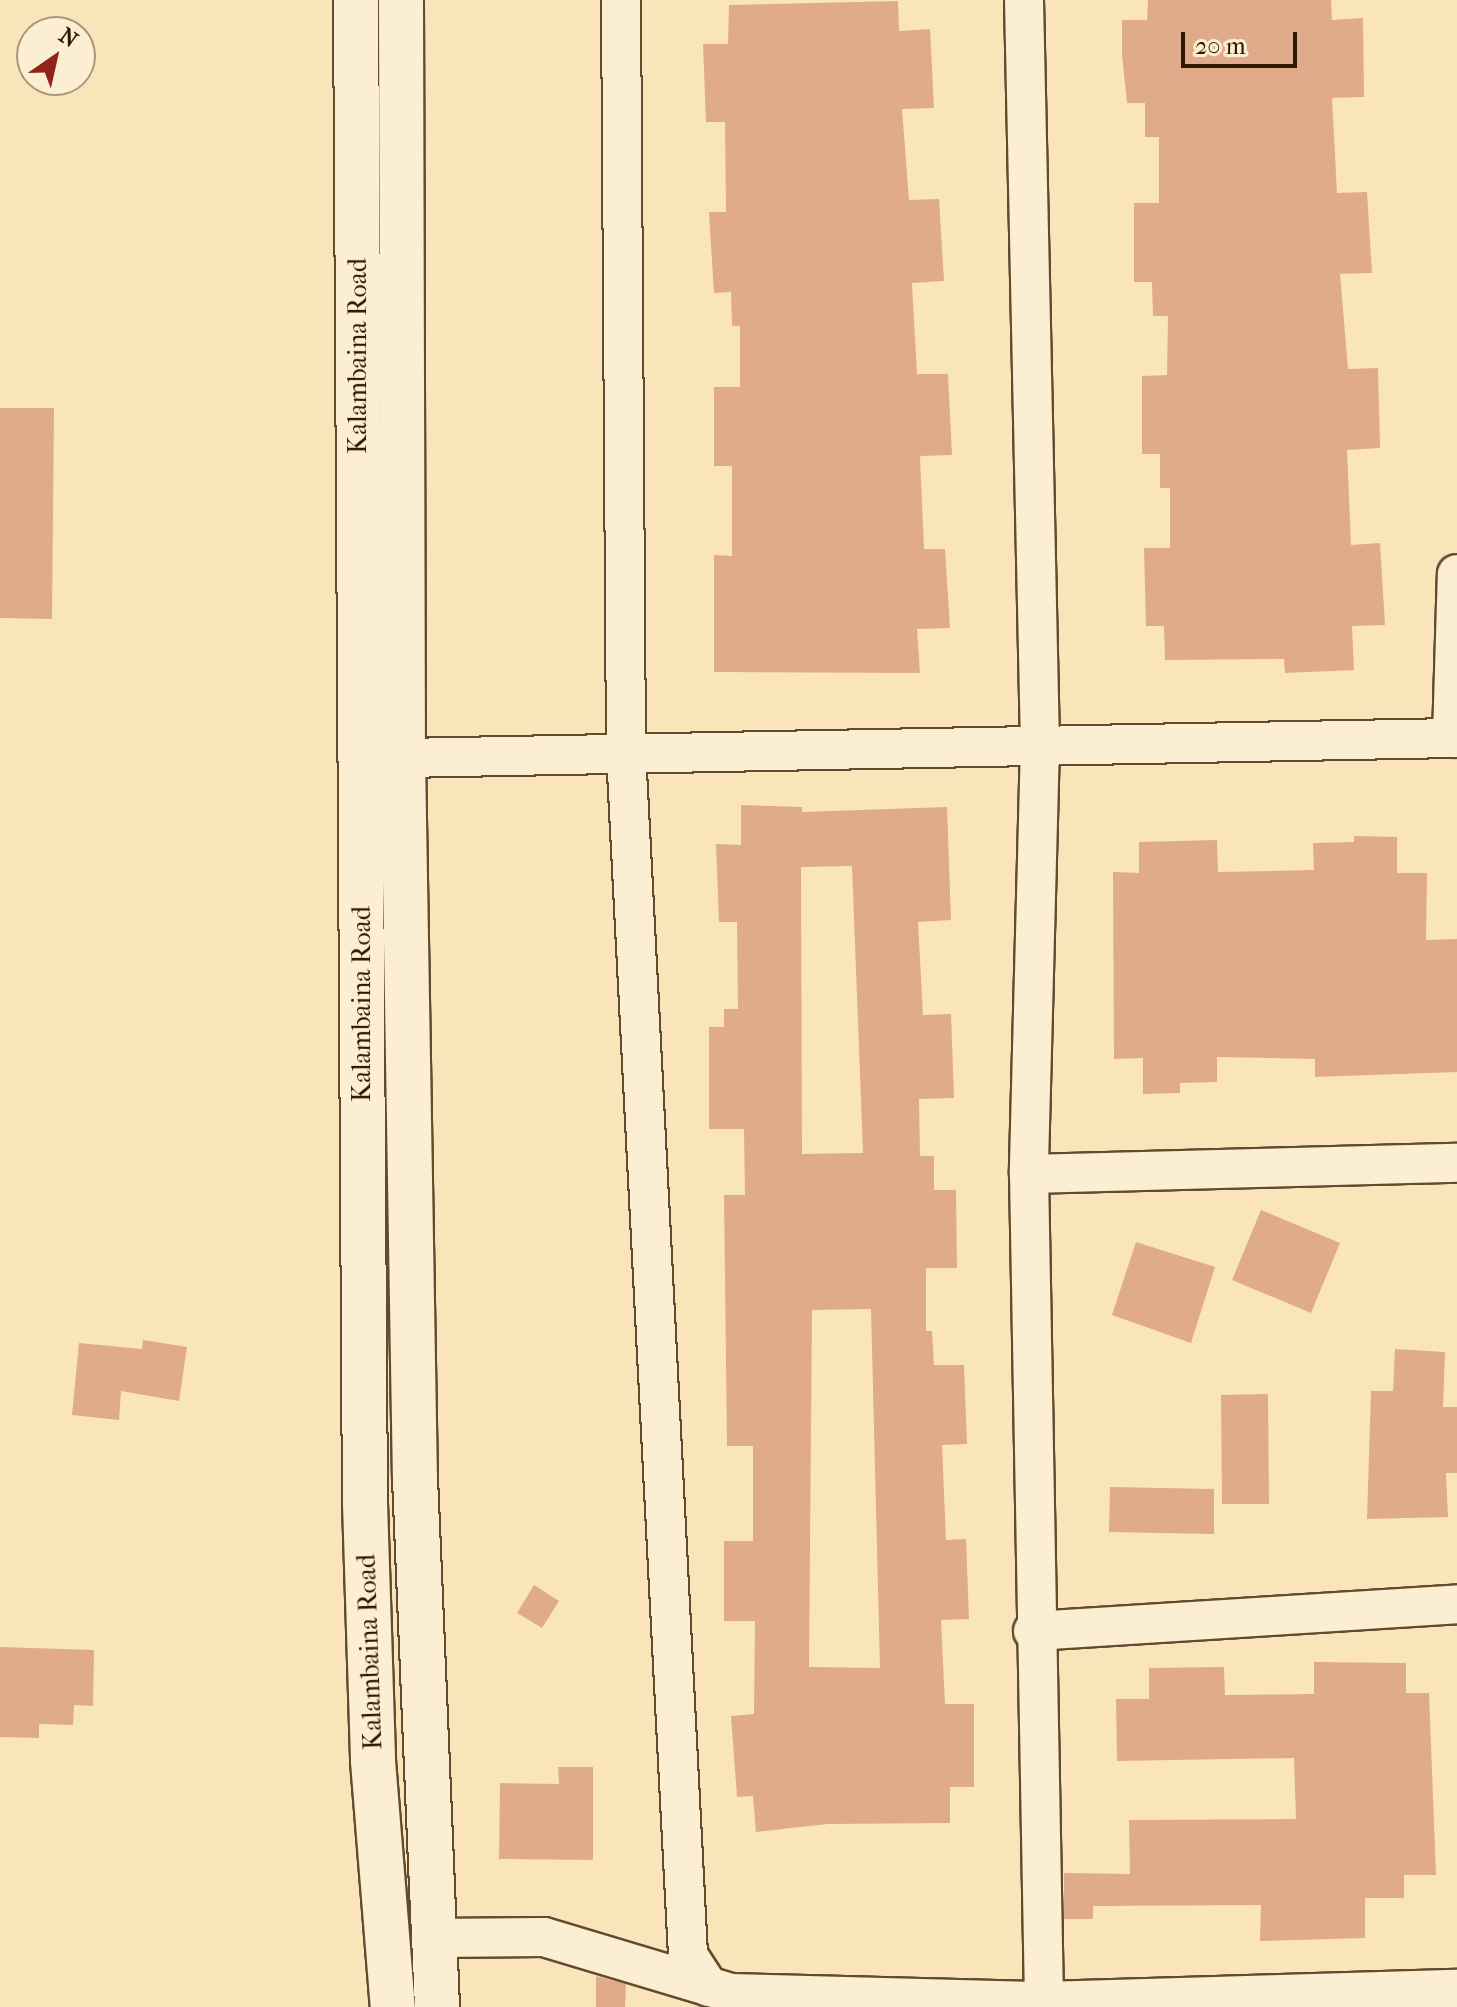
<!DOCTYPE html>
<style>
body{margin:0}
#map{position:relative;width:1457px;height:2007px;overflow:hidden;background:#fae5ba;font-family:"IM FELL French Canon",serif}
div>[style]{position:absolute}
.building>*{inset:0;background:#e0ab8a}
.roads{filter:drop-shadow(2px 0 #624b2e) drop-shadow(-2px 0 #624b2e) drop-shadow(0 2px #624b2e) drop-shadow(0 -2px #624b2e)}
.minor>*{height:38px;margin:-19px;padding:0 19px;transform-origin:19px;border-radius:19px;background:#fceed2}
.secondary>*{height:44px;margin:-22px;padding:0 22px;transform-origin:22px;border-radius:22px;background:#fceed2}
span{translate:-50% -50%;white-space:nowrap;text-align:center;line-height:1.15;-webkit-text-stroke:6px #fceed2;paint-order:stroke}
.street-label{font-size:26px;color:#301800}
.north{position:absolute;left:16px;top:16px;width:80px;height:80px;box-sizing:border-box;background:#fceed2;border:2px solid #aa987e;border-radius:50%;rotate:34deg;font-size:22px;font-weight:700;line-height:32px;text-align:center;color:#301800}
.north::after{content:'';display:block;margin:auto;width:28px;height:36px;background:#8f2418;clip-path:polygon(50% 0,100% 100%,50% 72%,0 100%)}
.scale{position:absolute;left:1181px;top:32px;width:116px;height:36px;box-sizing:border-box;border:4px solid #301800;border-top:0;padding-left:10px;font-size:24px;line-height:28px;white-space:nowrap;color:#301800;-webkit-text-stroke:6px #fceed2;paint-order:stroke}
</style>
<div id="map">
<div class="building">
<div style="clip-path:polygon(1148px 0,1331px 0,1332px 20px,1363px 18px,1364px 97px,1332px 98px,1337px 193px,1367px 192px,1372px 273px,1340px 274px,1348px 369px,1378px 368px,1380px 448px,1347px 450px,1351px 545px,1380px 543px,1385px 625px,1352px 626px,1354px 670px,1285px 673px,1284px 659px,1165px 660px,1164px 626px,1146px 626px,1144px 548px,1170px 548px,1170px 488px,1160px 488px,1160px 454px,1142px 454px,1142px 376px,1167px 375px,1168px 316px,1153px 316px,1152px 282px,1134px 282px,1134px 203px,1159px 203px,1159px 137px,1145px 137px,1145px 103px,1127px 103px,1122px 55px,1122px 20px,1147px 20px)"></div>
<div style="clip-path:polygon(898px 1px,899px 31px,930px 29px,934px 108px,902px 109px,909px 200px,939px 199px,944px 281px,912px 283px,917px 374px,948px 374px,952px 455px,920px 456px,924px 549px,945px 549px,950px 628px,917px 629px,920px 673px,714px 672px,714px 555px,732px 556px,732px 466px,714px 466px,714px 387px,740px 387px,740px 326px,732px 326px,731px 292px,714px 293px,709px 212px,726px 212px,725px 122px,706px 122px,703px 44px,728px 44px,729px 5px)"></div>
<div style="clip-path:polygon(0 408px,54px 408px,52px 619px,0 618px)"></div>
<div style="clip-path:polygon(evenodd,741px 805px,802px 807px,802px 812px,947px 807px,951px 920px,918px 922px,923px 1015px,951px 1014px,954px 1098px,919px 1099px,920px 1156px,934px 1156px,934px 1190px,956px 1190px,957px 1268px,926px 1268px,926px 1331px,932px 1331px,934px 1365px,964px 1365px,967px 1444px,942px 1445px,946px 1540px,966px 1539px,969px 1619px,941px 1620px,945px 1704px,974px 1704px,974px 1787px,950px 1787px,950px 1823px,828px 1824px,756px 1832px,753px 1796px,737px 1797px,731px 1716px,754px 1714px,755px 1621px,724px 1621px,724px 1541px,753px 1541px,753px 1446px,727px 1446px,724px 1195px,745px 1195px,744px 1129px,709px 1129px,709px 1027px,724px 1027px,724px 1009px,738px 1009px,737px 922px,719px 922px,716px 844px,741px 845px,741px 805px,852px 866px,863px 1153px,802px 1154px,801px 867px,852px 866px,741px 805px,871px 1309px,880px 1668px,809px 1667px,812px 1310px,871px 1309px)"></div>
<div style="clip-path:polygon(1354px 836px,1397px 837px,1397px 873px,1427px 873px,1426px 940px,1457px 939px,1457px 1072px,1315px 1077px,1315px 1059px,1217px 1057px,1217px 1082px,1180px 1083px,1180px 1093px,1143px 1094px,1143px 1058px,1114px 1059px,1113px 872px,1139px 873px,1139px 842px,1217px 840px,1218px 872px,1314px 870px,1313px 843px,1354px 842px)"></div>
<div style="clip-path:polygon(1261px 1210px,1340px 1243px,1311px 1313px,1232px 1280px)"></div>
<div style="clip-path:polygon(1136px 1242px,1215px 1267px,1191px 1343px,1112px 1315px)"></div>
<div style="clip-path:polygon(143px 1340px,187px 1347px,179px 1401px,121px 1391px,119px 1420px,72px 1415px,79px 1343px,142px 1349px)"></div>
<div style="clip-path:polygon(1395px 1349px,1445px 1352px,1443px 1407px,1457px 1407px,1457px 1473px,1446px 1473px,1448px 1517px,1367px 1519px,1371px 1391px,1393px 1391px)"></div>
<div style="clip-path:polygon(1268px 1394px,1269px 1504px,1222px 1504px,1221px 1395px)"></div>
<div style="clip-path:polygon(1110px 1487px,1214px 1489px,1214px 1534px,1109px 1532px)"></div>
<div style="clip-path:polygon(534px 1585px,559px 1601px,542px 1628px,517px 1613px)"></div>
<div style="clip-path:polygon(0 1647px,94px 1650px,93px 1706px,74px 1705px,73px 1725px,39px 1724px,39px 1738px,0 1737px)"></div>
<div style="clip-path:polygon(1314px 1662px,1406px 1663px,1406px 1693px,1429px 1693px,1436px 1875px,1404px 1875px,1404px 1898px,1365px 1898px,1365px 1938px,1260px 1941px,1261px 1905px,1093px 1906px,1093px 1919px,1064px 1919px,1064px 1873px,1130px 1874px,1129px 1820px,1296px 1819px,1294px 1758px,1117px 1761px,1116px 1699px,1149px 1699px,1149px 1668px,1224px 1667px,1225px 1695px,1314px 1694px)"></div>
<div style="clip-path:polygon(558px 1767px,593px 1767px,593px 1860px,499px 1859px,500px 1783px,559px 1784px)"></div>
<div style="clip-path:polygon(596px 1976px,626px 1984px,625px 2007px,596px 2007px)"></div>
</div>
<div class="roads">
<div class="minor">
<div style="left:621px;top:0;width:752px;rotate:89.62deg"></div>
<div style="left:626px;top:752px;width:1205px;rotate:87.05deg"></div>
<div style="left:688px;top:1955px;width:38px;rotate:57deg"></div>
<div style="left:1024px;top:0;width:744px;rotate:88.77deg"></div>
<div style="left:1040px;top:744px;width:430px;rotate:91.5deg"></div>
<div style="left:1029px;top:1174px;width:827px;rotate:88.96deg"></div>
<div style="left:1452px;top:738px;width:164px;rotate:-88.3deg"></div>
<div style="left:403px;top:758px;width:1054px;rotate:-1.09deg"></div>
<div style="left:1029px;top:1174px;width:428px;rotate:-1.5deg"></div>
<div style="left:1033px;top:1631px;width:425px;rotate:-3.6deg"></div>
<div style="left:432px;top:1938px;width:112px;rotate:-0.5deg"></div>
<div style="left:544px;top:1937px;width:195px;rotate:16.7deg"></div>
<div style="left:731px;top:1993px;width:313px;rotate:1.5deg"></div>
<div style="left:1044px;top:2001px;width:413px;rotate:-1.7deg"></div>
</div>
<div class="secondary">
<div style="left:356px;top:0;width:1503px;rotate:89.66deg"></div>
<div style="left:365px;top:1503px;width:258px;rotate:88.2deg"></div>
<div style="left:373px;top:1761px;width:247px;rotate:85.4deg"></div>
<div style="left:401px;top:0;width:758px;rotate:89.85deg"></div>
<div style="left:403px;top:758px;width:720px;rotate:89.05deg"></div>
<div style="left:415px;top:1478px;width:529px;rotate:87.62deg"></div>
</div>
</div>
<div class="street-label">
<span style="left:358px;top:356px;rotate:-90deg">Kalambaina Road</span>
<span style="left:362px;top:1004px;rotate:-90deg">Kalambaina Road</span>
<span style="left:370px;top:1652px;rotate:-92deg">Kalambaina Road</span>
</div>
<div class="north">N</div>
<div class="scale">20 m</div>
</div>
